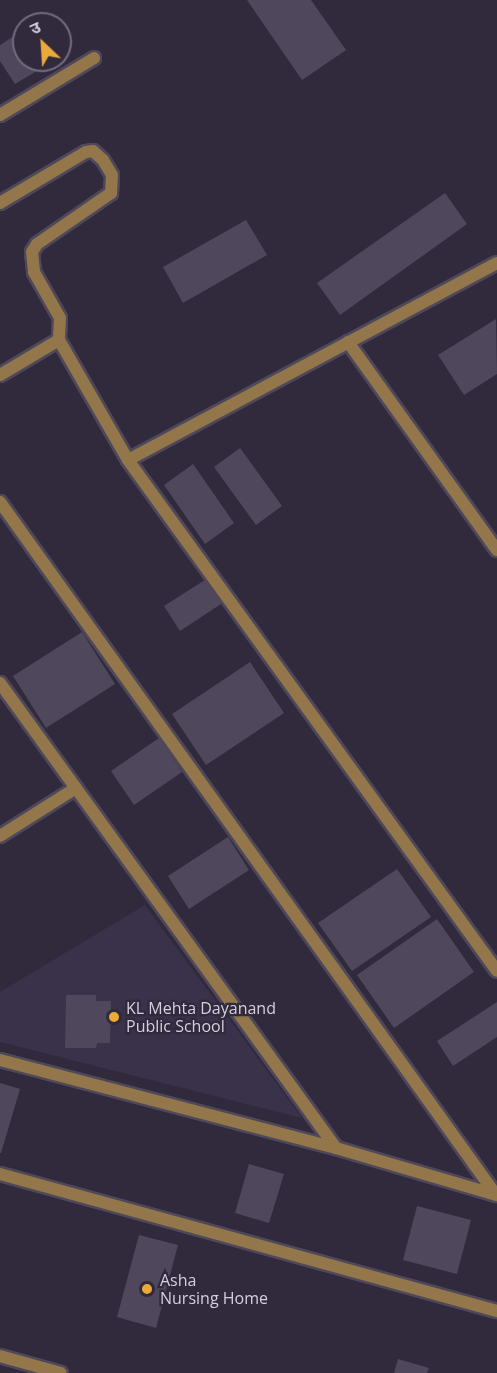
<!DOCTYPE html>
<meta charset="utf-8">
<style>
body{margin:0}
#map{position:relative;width:497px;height:1373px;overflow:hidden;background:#312a3d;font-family:"Open Sans","Noto Sans Devanagari",sans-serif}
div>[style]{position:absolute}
.built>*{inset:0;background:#3a314a}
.building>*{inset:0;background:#4f485d}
.roads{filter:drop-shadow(2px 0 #4e485a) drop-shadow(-2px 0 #4e485a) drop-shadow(0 2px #4e485a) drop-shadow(0 -2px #4e485a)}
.minor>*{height:12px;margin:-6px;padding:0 6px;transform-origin:6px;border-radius:6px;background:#937649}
.dots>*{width:16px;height:16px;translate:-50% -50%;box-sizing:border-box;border:3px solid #312a3d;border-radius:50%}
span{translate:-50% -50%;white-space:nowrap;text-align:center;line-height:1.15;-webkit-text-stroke:4.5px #312a3d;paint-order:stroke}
.poi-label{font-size:16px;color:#d3cfdc}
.left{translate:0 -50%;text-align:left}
.north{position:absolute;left:12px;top:12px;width:60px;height:60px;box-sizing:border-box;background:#312a3d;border:2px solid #726c7d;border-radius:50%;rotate:335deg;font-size:16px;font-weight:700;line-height:24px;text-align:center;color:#d3cfdc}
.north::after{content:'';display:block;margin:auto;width:21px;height:27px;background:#eaaa39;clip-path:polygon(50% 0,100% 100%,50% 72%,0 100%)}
</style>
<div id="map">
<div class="built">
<div style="clip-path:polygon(145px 905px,302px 1118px,0 1042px,0 992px)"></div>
</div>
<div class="building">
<div style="clip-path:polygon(247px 0,311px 0,346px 50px,302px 80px)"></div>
<div style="clip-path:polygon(22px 31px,24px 60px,41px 60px,45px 66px,15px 84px,0 61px,0 45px)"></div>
<div style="clip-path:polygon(445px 193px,467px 224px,340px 315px,317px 283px)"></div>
<div style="clip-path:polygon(246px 220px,267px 255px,183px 303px,163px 267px)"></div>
<div style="clip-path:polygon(496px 319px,497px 374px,464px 395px,438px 355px)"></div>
<div style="clip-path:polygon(240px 448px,282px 506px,256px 525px,214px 467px)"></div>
<div style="clip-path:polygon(193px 464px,234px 523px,205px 544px,164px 485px)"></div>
<div style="clip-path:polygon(208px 578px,224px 602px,180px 631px,164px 606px)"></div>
<div style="clip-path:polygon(82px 632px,115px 684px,46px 728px,13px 676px)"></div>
<div style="clip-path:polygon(250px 662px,284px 713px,206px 765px,172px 714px)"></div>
<div style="clip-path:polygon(159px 738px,182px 772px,134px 805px,111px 771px)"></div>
<div style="clip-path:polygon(228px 837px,249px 870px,189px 909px,168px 876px)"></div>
<div style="clip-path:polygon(397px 869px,431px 917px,352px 971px,318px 923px)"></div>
<div style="clip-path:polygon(437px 919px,474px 972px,394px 1028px,357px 975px)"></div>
<div style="clip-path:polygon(66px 995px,96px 995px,96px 1001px,111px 1001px,110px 1043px,97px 1043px,96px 1048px,65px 1048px)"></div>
<div style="clip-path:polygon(497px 1002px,497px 1037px,453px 1066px,437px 1041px)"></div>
<div style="clip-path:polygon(0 1083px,20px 1089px,1px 1153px,0 1153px)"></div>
<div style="clip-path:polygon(249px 1164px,284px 1174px,269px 1223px,235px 1213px)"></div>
<div style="clip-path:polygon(417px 1206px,471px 1220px,457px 1274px,403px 1260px)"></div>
<div style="clip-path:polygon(139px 1235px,178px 1245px,156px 1328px,117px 1317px)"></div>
<div style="clip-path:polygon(398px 1359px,429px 1368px,427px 1373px,394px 1373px)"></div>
</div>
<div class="roads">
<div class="minor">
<div style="left:0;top:115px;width:110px;rotate:-31.2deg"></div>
<div style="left:0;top:203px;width:100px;rotate:-30.7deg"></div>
<div style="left:86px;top:152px;width:7px;rotate:-8deg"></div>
<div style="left:93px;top:151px;width:13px;rotate:42deg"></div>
<div style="left:103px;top:160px;width:17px;rotate:59deg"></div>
<div style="left:112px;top:175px;width:18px;rotate:93deg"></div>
<div style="left:111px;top:193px;width:90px;rotate:145.4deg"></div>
<div style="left:37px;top:244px;width:9px;rotate:122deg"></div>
<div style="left:32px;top:252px;width:20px;rotate:84deg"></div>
<div style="left:34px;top:272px;width:53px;rotate:60.5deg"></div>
<div style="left:60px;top:318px;width:22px;rotate:93deg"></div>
<div style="left:59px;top:340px;width:138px;rotate:60.1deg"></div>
<div style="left:128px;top:460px;width:630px;rotate:54.17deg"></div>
<div style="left:348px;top:342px;width:256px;rotate:54.4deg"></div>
<div style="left:0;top:375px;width:69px;rotate:-30.7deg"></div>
<div style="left:128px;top:460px;width:418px;rotate:-28.1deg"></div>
<div style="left:0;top:502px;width:852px;rotate:54.41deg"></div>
<div style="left:0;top:683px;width:574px;rotate:54.15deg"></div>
<div style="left:0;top:836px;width:90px;rotate:-32.3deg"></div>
<div style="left:0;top:1060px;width:347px;rotate:14.7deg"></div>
<div style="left:336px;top:1148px;width:168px;rotate:16.3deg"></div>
<div style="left:0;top:1174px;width:516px;rotate:15.41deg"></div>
<div style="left:0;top:1356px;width:63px;rotate:15.6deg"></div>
</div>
</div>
<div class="dots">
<div style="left:114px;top:1017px;background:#eaaa39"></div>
<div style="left:147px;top:1289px;background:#eaaa39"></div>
</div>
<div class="poi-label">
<span class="left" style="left:126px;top:1017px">KL Mehta Dayanand<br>Public School</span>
<span class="left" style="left:160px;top:1289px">Asha<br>Nursing Home</span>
</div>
<div class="north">उ</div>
</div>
